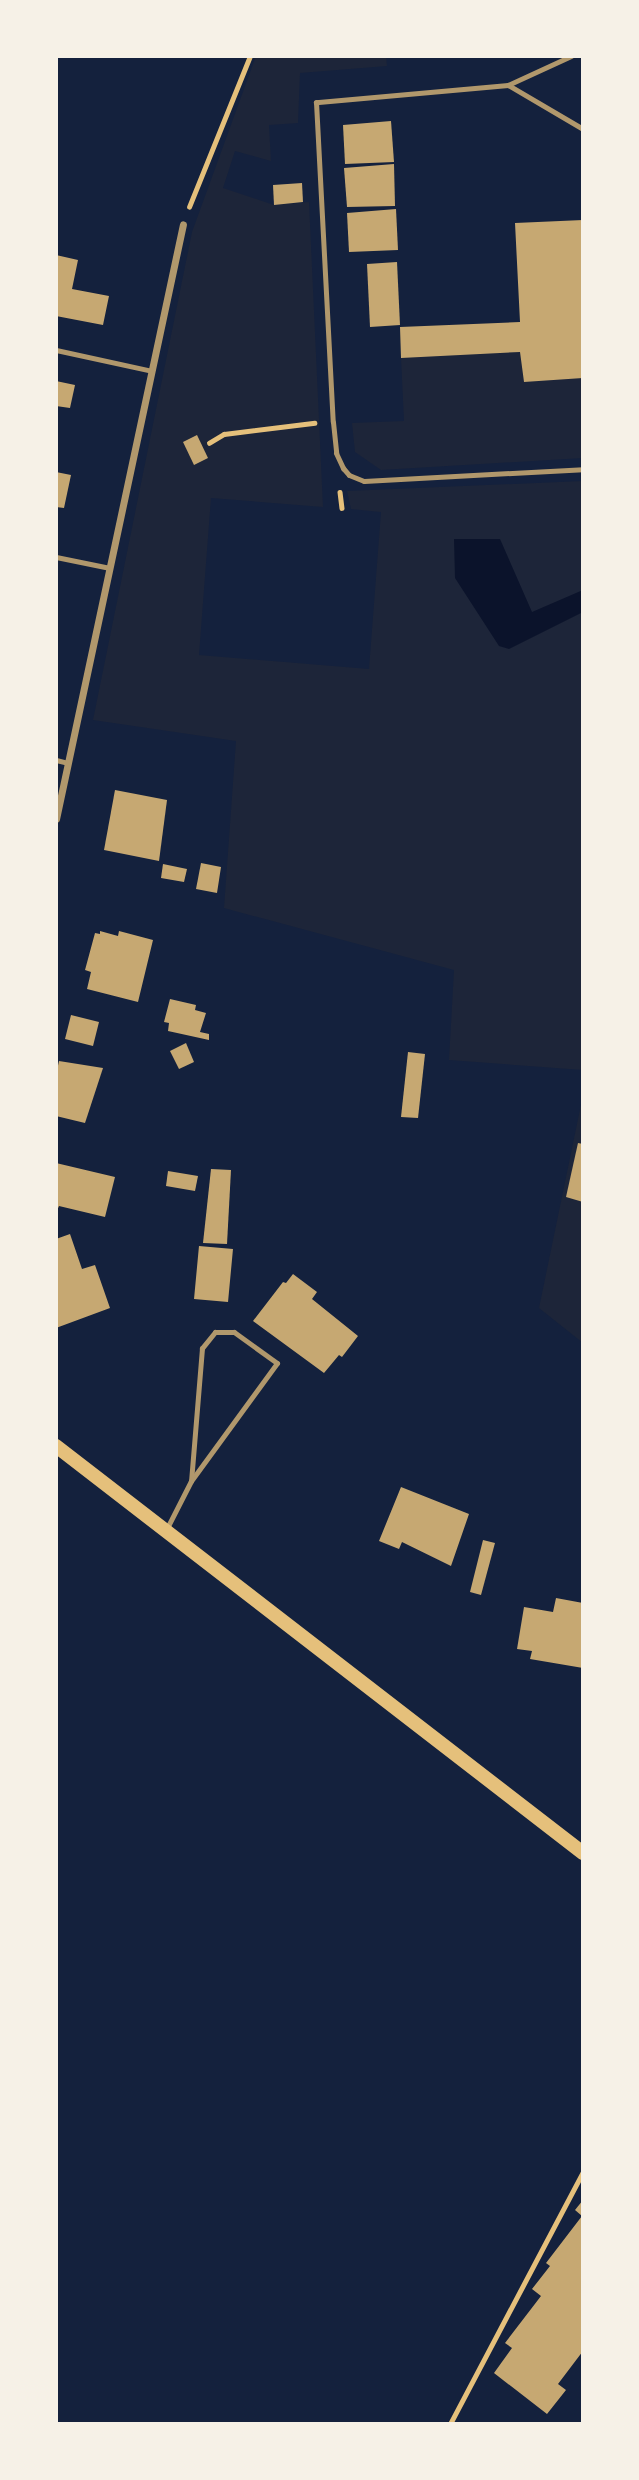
<!DOCTYPE html>
<style>
body{margin:0}
#map{position:relative;width:639px;height:2480px;overflow:hidden;background:#14213d;font-family:Cabin,sans-serif}
div>[style]{position:absolute}
.green>*{inset:0;background:#1d2539}
.water>*{inset:0;background:#0b132b}
.building>*{inset:0;background:#c6a872}
.path>*{height:4.5px;margin:-2.25px;padding:0 2.25px;transform-origin:2.25px;border-radius:2.25px;background:#e5c07b}
.service>*{height:5px;margin:-2.5px;padding:0 2.5px;transform-origin:2.5px;border-radius:2.5px;background:#b1986c}
.minor>*{height:7px;margin:-3.5px;padding:0 3.5px;transform-origin:3.5px;border-radius:3.5px;background:#b1986c}
.secondary>*{height:14px;margin:-7px;padding:0 7px;transform-origin:7px;border-radius:7px;background:#e5c07b}
span{translate:-50% -50%;white-space:nowrap;text-align:center;line-height:1.15;-webkit-text-stroke:7px #f6f1e7;paint-order:stroke}
.frame{position:absolute;inset:0;border:58px solid #f6f1e7;pointer-events:none}
</style>
<div id="map">
<div class="green">
<div style="clip-path:polygon(256px 56px,386px 56px,387px 66px,300px 73px,298px 123px,269px 125px,271px 161px,235px 151px,223px 188px,274px 205px,309px 202px,323px 507px,211px 498px,199px 655px,369px 669px,381px 512px,351px 509px,347px 491px,583px 481px,583px 1070px,449px 1060px,454px 970px,224px 908px,236px 741px,93px 720px,192px 232px)"></div>
<div style="clip-path:polygon(520px 352px,524px 382px,581px 378px,583px 458px,381px 470px,355px 452px,352px 423px,404px 421px,401px 358px)"></div>
<div style="clip-path:polygon(583px 1095px,583px 1343px,539px 1308px)"></div>
</div>
<div class="water">
<div style="clip-path:polygon(454px 539px,500px 539px,532px 612px,583px 590px,583px 612px,509px 649px,499px 646px,455px 578px)"></div>
</div>
<div class="building">
<div style="clip-path:polygon(391px 121px,394px 162px,345px 164px,343px 125px)"></div>
<div style="clip-path:polygon(394px 164px,395px 206px,347px 207px,344px 168px)"></div>
<div style="clip-path:polygon(302px 183px,303px 202px,274px 205px,273px 185px)"></div>
<div style="clip-path:polygon(396px 209px,398px 250px,349px 252px,347px 213px)"></div>
<div style="clip-path:polygon(583px 220px,583px 378px,524px 382px,520px 352px,401px 358px,400px 327px,520px 322px,515px 223px)"></div>
<div style="clip-path:polygon(56px 255px,78px 260px,72px 289px,109px 296px,103px 325px,56px 316px)"></div>
<div style="clip-path:polygon(397px 262px,400px 325px,370px 327px,367px 264px)"></div>
<div style="clip-path:polygon(56px 381px,75px 385px,70px 408px,56px 406px)"></div>
<div style="clip-path:polygon(197px 435px,208px 458px,194px 465px,183px 442px)"></div>
<div style="clip-path:polygon(56px 472px,71px 475px,64px 508px,56px 507px)"></div>
<div style="clip-path:polygon(115px 790px,167px 800px,159px 861px,104px 850px)"></div>
<div style="clip-path:polygon(201px 863px,221px 867px,217px 893px,196px 889px)"></div>
<div style="clip-path:polygon(163px 864px,187px 869px,184px 882px,161px 878px)"></div>
<div style="clip-path:polygon(100px 931px,118px 936px,119px 931px,153px 940px,138px 1002px,87px 989px,91px 972px,85px 970px,95px 933px,100px 934px)"></div>
<div style="clip-path:polygon(170px 999px,196px 1005px,195px 1010px,206px 1013px,200px 1032px,209px 1034px,209px 1040px,168px 1031px,169px 1023px,164px 1022px)"></div>
<div style="clip-path:polygon(71px 1015px,99px 1022px,93px 1046px,65px 1039px)"></div>
<div style="clip-path:polygon(186px 1043px,194px 1062px,179px 1069px,170px 1051px)"></div>
<div style="clip-path:polygon(408px 1052px,425px 1054px,418px 1118px,401px 1117px)"></div>
<div style="clip-path:polygon(59px 1061px,103px 1068px,85px 1123px,56px 1116px,56px 1075px)"></div>
<div style="clip-path:polygon(578px 1143px,583px 1144px,583px 1202px,566px 1197px)"></div>
<div style="clip-path:polygon(56px 1163px,115px 1177px,105px 1217px,59px 1206px,56px 1213px)"></div>
<div style="clip-path:polygon(211px 1169px,231px 1170px,227px 1244px,203px 1243px)"></div>
<div style="clip-path:polygon(168px 1171px,198px 1176px,195px 1191px,166px 1186px)"></div>
<div style="clip-path:polygon(70px 1234px,82px 1269px,95px 1265px,110px 1308px,56px 1328px,56px 1239px)"></div>
<div style="clip-path:polygon(199px 1246px,233px 1249px,228px 1302px,194px 1299px)"></div>
<div style="clip-path:polygon(293px 1274px,317px 1292px,312px 1299px,358px 1336px,342px 1357px,339px 1355px,324px 1373px,253px 1321px,283px 1282px,286px 1283px)"></div>
<div style="clip-path:polygon(401px 1487px,469px 1514px,451px 1566px,402px 1542px,399px 1549px,379px 1541px)"></div>
<div style="clip-path:polygon(483px 1540px,495px 1543px,481px 1595px,470px 1592px)"></div>
<div style="clip-path:polygon(556px 1598px,583px 1603px,583px 1668px,530px 1659px,532px 1651px,517px 1649px,524px 1607px,553px 1612px)"></div>
<div style="clip-path:polygon(583px 2200px,583px 2351px,558px 2384px,566px 2390px,547px 2414px,494px 2373px,512px 2348px,505px 2343px,541px 2296px,532px 2289px,550px 2266px,546px 2263px,582px 2216px,575px 2210px)"></div>
</div>
<div class="path">
<div style="left:189px;top:207px;width:163px;rotate:-68deg"></div>
<div style="left:209px;top:443px;width:17px;rotate:-31deg"></div>
<div style="left:224px;top:434px;width:91px;rotate:-7deg"></div>
<div style="left:340px;top:492px;width:16px;rotate:83deg"></div>
<div style="left:450px;top:2424px;width:285px;rotate:-62.2deg"></div>
</div>
<div class="service">
<div style="left:571px;top:56px;width:69px;rotate:155.3deg"></div>
<div style="left:508px;top:85px;width:193px;rotate:174.9deg"></div>
<div style="left:316px;top:102px;width:320px;rotate:87deg"></div>
<div style="left:333px;top:422px;width:31px;rotate:84deg"></div>
<div style="left:336px;top:453px;width:17px;rotate:65deg"></div>
<div style="left:343px;top:468px;width:9px;rotate:49deg"></div>
<div style="left:349px;top:475px;width:16px;rotate:22deg"></div>
<div style="left:364px;top:481px;width:219px;rotate:-3.1deg"></div>
<div style="left:508px;top:85px;width:87px;rotate:30.4deg"></div>
<div style="left:56px;top:350px;width:98px;rotate:12.3deg"></div>
<div style="left:56px;top:557px;width:55px;rotate:11.5deg"></div>
<div style="left:56px;top:760px;width:12px;rotate:14deg"></div>
<div style="left:166px;top:1530px;width:55px;rotate:-63deg"></div>
<div style="left:191px;top:1481px;width:146px;rotate:-53.9deg"></div>
<div style="left:277px;top:1363px;width:53px;rotate:-144.2deg"></div>
<div style="left:234px;top:1332px;width:19px;rotate:180deg"></div>
<div style="left:215px;top:1332px;width:21px;rotate:129deg"></div>
<div style="left:202px;top:1348px;width:133px;rotate:94.7deg"></div>
</div>
<div class="minor">
<div style="left:56px;top:819px;width:608px;rotate:-77.95deg"></div>
</div>
<div class="secondary">
<div style="left:56px;top:1446px;width:666px;rotate:37.68deg"></div>
</div>
<div class="frame"></div>
</div>
